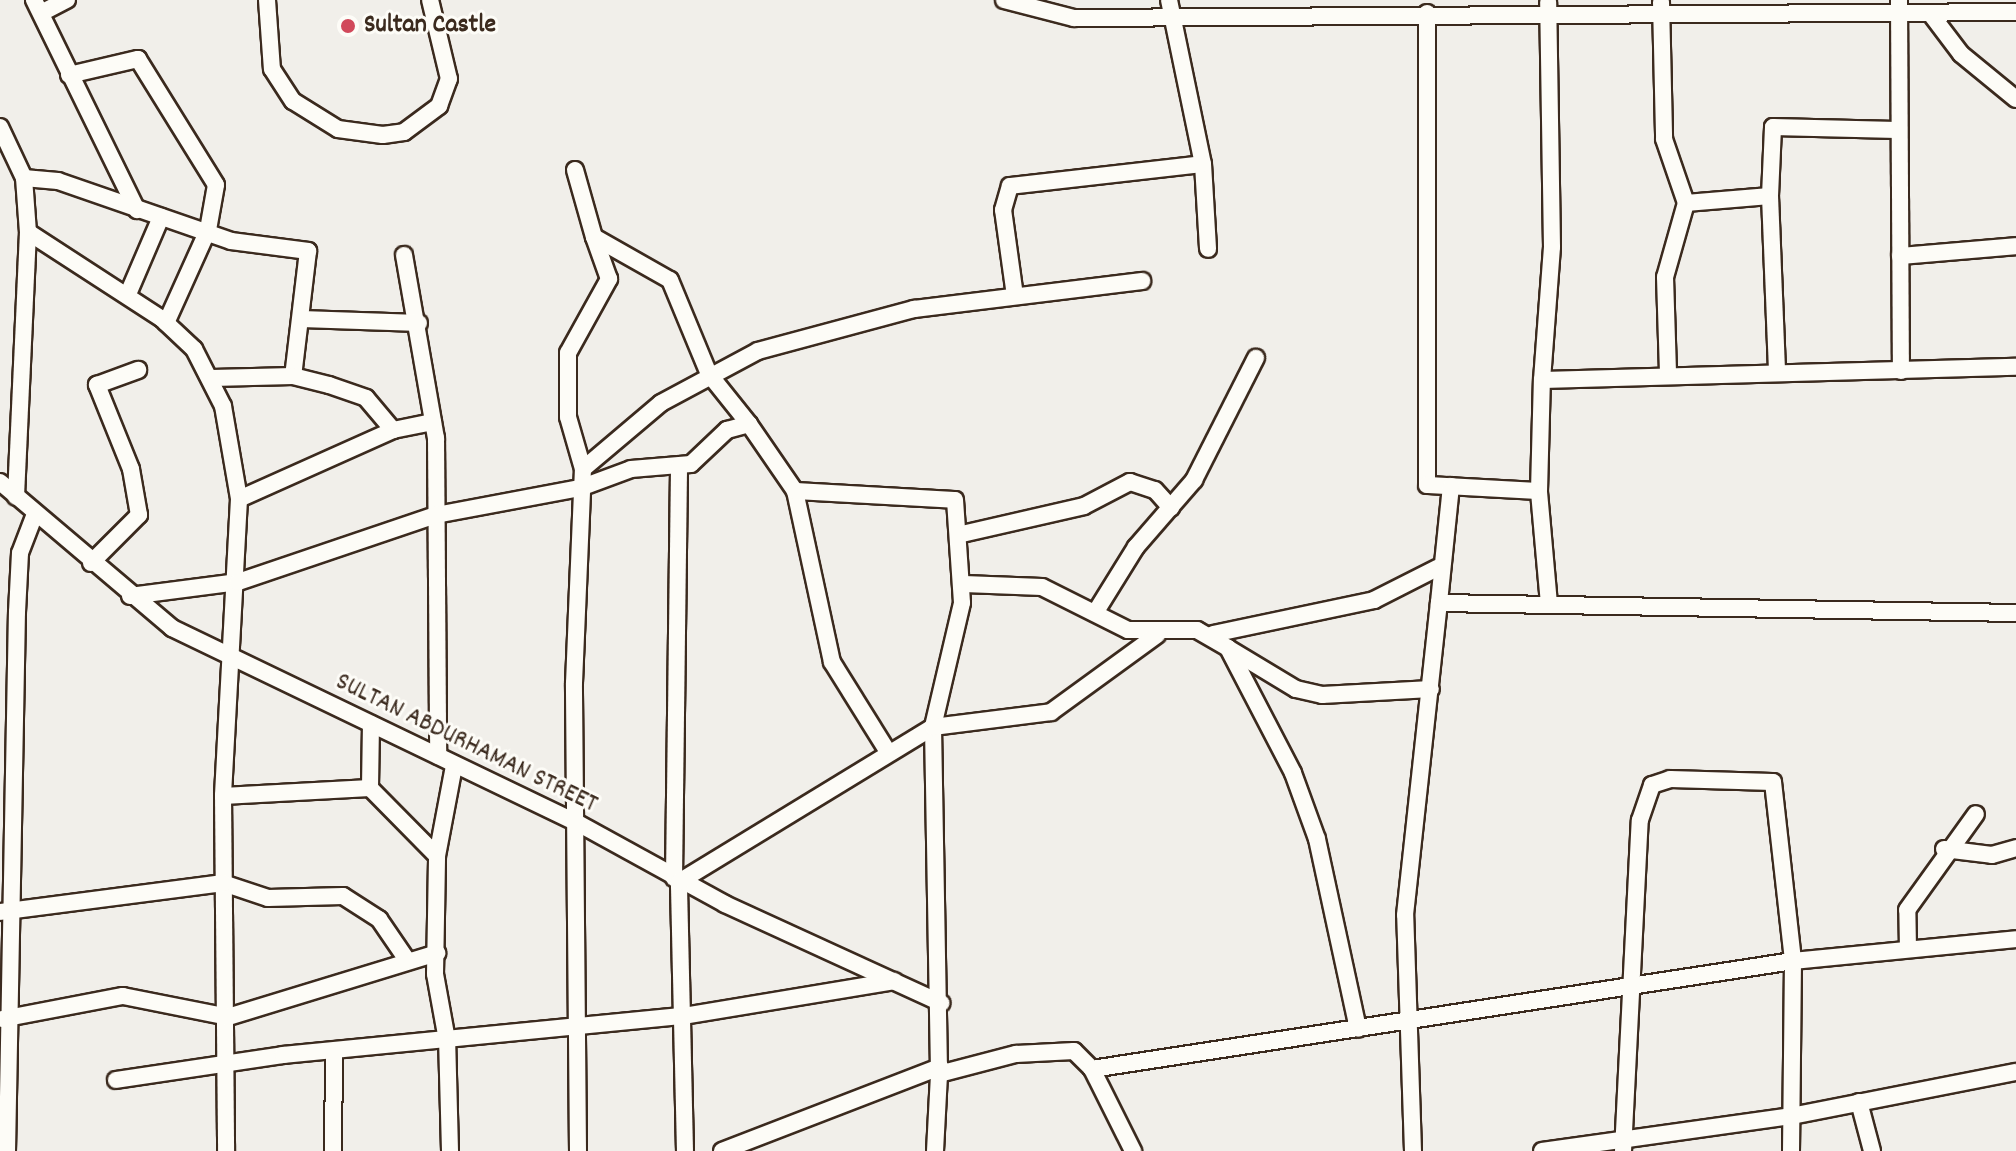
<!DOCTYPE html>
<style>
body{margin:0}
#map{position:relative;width:2016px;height:1151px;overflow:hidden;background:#f1efea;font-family:Dekko,sans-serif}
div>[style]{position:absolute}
.roads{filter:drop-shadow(2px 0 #3b2a1e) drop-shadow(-2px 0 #3b2a1e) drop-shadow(0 2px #3b2a1e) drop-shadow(0 -2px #3b2a1e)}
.street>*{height:16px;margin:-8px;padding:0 8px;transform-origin:8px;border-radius:8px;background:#fdfcf7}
.dots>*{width:22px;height:22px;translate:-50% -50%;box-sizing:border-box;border:4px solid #fdfcf7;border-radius:50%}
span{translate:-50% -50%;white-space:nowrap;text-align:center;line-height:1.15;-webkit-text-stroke:6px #fdfcf7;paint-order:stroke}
.poi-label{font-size:26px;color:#3b2a1e;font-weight:700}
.left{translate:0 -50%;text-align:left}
.street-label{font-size:26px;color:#3b2a1e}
</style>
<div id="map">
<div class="roads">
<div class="street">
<div style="left:34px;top:0;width:234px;rotate:63.9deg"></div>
<div style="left:267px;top:0;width:69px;rotate:85.9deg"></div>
<div style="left:272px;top:69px;width:38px;rotate:57deg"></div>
<div style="left:293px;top:101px;width:53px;rotate:31.9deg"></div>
<div style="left:338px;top:129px;width:45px;rotate:7.6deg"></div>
<div style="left:383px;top:135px;width:21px;rotate:-8deg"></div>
<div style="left:404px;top:132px;width:44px;rotate:-36.6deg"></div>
<div style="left:439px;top:106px;width:29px;rotate:-70deg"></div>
<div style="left:449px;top:79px;width:81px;rotate:-103.5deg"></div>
<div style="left:1004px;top:0;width:72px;rotate:14.4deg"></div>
<div style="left:1074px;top:18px;width:942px;rotate:-0.36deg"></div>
<div style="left:1169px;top:0;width:167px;rotate:78.3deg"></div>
<div style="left:1203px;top:164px;width:85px;rotate:86.6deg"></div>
<div style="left:1899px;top:0;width:371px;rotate:89.7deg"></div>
<div style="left:1661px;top:2px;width:137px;rotate:88.7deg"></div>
<div style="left:1664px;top:139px;width:68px;rotate:71deg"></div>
<div style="left:1686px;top:203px;width:77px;rotate:105.8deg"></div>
<div style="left:1665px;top:277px;width:97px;rotate:88.2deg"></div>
<div style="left:43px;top:12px;width:27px;rotate:-27deg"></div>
<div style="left:1427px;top:13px;width:472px;rotate:90deg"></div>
<div style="left:1427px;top:485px;width:112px;rotate:3.1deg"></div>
<div style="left:1930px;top:13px;width:51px;rotate:52.9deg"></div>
<div style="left:1961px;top:54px;width:71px;rotate:39.3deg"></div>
<div style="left:69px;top:75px;width:71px;rotate:-13.1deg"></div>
<div style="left:138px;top:59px;width:148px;rotate:58.2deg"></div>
<div style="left:216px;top:185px;width:46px;rotate:100.1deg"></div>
<div style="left:208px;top:230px;width:102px;rotate:114.3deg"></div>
<div style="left:0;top:127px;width:56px;rotate:64.8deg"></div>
<div style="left:24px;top:178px;width:54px;rotate:85.8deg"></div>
<div style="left:28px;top:232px;width:265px;rotate:92.6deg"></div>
<div style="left:575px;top:170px;width:70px;rotate:74.2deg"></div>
<div style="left:594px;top:237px;width:87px;rotate:29.5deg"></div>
<div style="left:670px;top:280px;width:102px;rotate:67.5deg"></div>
<div style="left:709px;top:374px;width:64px;rotate:51.3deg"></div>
<div style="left:24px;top:178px;width:34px;rotate:5deg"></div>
<div style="left:58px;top:181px;width:183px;rotate:19.1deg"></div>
<div style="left:231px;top:241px;width:78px;rotate:7.4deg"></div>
<div style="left:308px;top:251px;width:126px;rotate:96.8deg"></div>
<div style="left:1770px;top:196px;width:175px;rotate:87.7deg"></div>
<div style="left:1686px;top:203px;width:84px;rotate:-4.8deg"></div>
<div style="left:1770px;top:196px;width:69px;rotate:-87.5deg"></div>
<div style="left:1773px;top:127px;width:124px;rotate:1.4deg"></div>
<div style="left:28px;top:232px;width:160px;rotate:33deg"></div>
<div style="left:162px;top:319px;width:44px;rotate:43.2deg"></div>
<div style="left:194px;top:349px;width:64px;rotate:63deg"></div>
<div style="left:223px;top:406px;width:94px;rotate:80.2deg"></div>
<div style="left:239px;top:499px;width:297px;rotate:93.1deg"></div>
<div style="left:223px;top:796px;width:355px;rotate:89.5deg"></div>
<div style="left:404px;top:255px;width:186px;rotate:80.1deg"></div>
<div style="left:436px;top:438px;width:318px;rotate:89.6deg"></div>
<div style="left:1900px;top:256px;width:116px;rotate:-4.9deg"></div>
<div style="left:128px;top:294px;width:84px;rotate:-66.8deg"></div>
<div style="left:1015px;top:296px;width:87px;rotate:-97.9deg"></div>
<div style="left:1003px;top:210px;width:25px;rotate:-74deg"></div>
<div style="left:1010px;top:186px;width:194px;rotate:-6.5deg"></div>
<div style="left:302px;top:319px;width:117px;rotate:2deg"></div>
<div style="left:212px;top:378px;width:81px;rotate:-1.4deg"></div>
<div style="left:293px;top:376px;width:37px;rotate:14deg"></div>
<div style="left:329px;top:385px;width:39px;rotate:19deg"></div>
<div style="left:366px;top:398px;width:42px;rotate:49.8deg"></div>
<div style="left:1542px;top:380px;width:133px;rotate:-85.7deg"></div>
<div style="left:1552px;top:247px;width:245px;rotate:-90.9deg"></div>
<div style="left:583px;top:469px;width:102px;rotate:-40.2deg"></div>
<div style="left:661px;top:403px;width:110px;rotate:-28.2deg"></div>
<div style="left:758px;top:351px;width:162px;rotate:-15.1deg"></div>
<div style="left:914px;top:309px;width:230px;rotate:-7deg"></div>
<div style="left:0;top:482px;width:226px;rotate:40.3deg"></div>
<div style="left:172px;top:628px;width:448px;rotate:25.7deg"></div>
<div style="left:576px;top:822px;width:170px;rotate:28.8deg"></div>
<div style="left:725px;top:904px;width:238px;rotate:24.6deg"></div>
<div style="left:1451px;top:486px;width:118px;rotate:95.9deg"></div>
<div style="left:1439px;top:603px;width:577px;rotate:0.99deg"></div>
<div style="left:795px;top:491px;width:175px;rotate:77.8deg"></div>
<div style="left:832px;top:662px;width:106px;rotate:58.1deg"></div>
<div style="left:239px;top:499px;width:169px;rotate:-24.1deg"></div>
<div style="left:393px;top:430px;width:41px;rotate:-11.3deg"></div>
<div style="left:962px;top:534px;width:125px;rotate:-12.9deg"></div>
<div style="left:1084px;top:506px;width:52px;rotate:-27.6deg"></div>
<div style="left:1130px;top:482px;width:26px;rotate:18deg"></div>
<div style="left:1155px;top:490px;width:24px;rotate:48deg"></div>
<div style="left:91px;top:563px;width:68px;rotate:-45deg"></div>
<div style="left:139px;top:515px;width:47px;rotate:-99.9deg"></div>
<div style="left:131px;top:469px;width:91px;rotate:-112deg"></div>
<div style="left:97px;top:385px;width:44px;rotate:-20.1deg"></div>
<div style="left:964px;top:584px;width:78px;rotate:2.2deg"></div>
<div style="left:1042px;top:587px;width:96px;rotate:26.6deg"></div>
<div style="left:1128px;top:630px;width:69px"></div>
<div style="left:1197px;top:630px;width:36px;rotate:30deg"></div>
<div style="left:1228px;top:648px;width:141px;rotate:62.5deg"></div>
<div style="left:1293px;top:773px;width:70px;rotate:70deg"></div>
<div style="left:1317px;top:839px;width:194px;rotate:77.8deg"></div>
<div style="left:130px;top:596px;width:109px;rotate:-7.4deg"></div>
<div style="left:238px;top:582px;width:209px;rotate:-18.7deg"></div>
<div style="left:436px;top:515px;width:147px;rotate:-10.6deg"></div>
<div style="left:580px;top:488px;width:54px;rotate:-20.4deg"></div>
<div style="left:631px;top:469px;width:60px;rotate:-4.8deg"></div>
<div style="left:691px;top:464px;width:50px;rotate:-43.4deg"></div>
<div style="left:727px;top:430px;width:23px;rotate:-15deg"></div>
<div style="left:749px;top:424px;width:81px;rotate:55.5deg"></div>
<div style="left:795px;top:491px;width:160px;rotate:3.2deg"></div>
<div style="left:955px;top:500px;width:103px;rotate:86.1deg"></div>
<div style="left:962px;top:603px;width:127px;rotate:103.2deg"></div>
<div style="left:933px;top:727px;width:347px;rotate:89deg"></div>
<div style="left:1549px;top:604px;width:113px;rotate:-95.1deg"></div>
<div style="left:1539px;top:491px;width:111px;rotate:-88.5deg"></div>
<div style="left:1542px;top:380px;width:474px;rotate:-1.6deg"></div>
<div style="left:1095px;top:613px;width:78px;rotate:-58.2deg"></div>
<div style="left:1136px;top:547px;width:89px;rotate:-49.1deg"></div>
<div style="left:1194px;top:480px;width:137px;rotate:-63.1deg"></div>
<div style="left:1213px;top:634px;width:165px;rotate:-11.9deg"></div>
<div style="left:1374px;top:600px;width:71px;rotate:-26.9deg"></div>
<div style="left:1228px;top:648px;width:79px;rotate:31.1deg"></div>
<div style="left:1296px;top:689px;width:27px;rotate:13deg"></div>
<div style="left:1322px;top:695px;width:109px;rotate:-3.2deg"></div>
<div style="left:371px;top:724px;width:64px;rotate:90.9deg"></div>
<div style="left:370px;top:788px;width:95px;rotate:45.4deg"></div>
<div style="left:223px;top:796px;width:147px;rotate:-3.1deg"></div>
<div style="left:1944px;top:849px;width:48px;rotate:7.1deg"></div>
<div style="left:1992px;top:855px;width:25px;rotate:-16deg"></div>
<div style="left:674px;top:878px;width:412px;rotate:-89.3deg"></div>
<div style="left:223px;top:883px;width:47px;rotate:18.4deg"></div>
<div style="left:268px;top:898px;width:75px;rotate:-1.5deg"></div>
<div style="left:343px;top:896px;width:43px;rotate:32.6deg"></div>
<div style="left:379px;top:919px;width:50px;rotate:55.7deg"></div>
<div style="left:0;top:912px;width:225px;rotate:-7.4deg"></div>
<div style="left:1908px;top:949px;width:39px;rotate:-91deg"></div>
<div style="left:1907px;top:910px;width:118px;rotate:-54.3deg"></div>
<div style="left:2px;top:1019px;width:123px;rotate:-10.8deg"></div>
<div style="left:123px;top:996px;width:107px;rotate:11.3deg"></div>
<div style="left:228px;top:1017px;width:219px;rotate:-17deg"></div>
<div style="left:1092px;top:1069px;width:92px;rotate:63.4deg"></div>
<div style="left:116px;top:1080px;width:169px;rotate:-8.5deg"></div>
<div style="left:283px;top:1055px;width:402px;rotate:-5.6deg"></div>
<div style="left:683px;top:1016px;width:214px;rotate:-9.4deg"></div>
<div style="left:1859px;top:1102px;width:51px;rotate:75.1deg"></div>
<div style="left:7px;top:1151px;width:539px;rotate:-88.94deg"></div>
<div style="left:17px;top:612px;width:59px;rotate:-87.1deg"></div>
<div style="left:20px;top:553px;width:39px;rotate:-69deg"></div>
<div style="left:333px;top:1151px;width:100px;rotate:-89.4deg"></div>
<div style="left:450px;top:1151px;width:111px;rotate:-91.5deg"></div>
<div style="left:447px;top:1040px;width:67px;rotate:-100.3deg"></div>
<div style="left:435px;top:974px;width:118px;rotate:-89deg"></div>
<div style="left:437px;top:856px;width:92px;rotate:-79.3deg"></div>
<div style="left:578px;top:1151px;width:468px;rotate:-90.5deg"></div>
<div style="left:574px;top:683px;width:214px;rotate:-87.6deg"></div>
<div style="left:583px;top:469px;width:54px;rotate:-106.1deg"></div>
<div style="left:568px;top:417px;width:64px;rotate:-90deg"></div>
<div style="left:568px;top:353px;width:85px;rotate:-61deg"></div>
<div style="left:609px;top:279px;width:45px;rotate:-109.7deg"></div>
<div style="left:685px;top:1151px;width:269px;rotate:-91.3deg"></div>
<div style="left:679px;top:882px;width:298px;rotate:-31.4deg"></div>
<div style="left:933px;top:727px;width:119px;rotate:-7.2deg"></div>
<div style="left:1051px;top:712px;width:131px;rotate:-36deg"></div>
<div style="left:722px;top:1151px;width:234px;rotate:-21.1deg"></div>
<div style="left:935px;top:1151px;width:77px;rotate:-87deg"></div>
<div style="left:939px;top:1074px;width:80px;rotate:-14.6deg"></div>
<div style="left:1016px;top:1054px;width:58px;rotate:-3deg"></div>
<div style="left:1074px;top:1051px;width:25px;rotate:45deg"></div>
<div style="left:1092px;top:1069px;width:709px;rotate:-8.76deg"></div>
<div style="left:1793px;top:961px;width:224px;rotate:-5.6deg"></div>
<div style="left:1413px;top:1151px;width:236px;rotate:-91.9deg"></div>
<div style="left:1405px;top:915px;width:314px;rotate:-83.8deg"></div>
<div style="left:1542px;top:1151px;width:251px;rotate:-8deg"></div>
<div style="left:1791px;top:1116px;width:229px;rotate:-11.1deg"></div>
<div style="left:1623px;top:1151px;width:331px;rotate:-87.1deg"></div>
<div style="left:1640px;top:820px;width:37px;rotate:-71deg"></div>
<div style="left:1652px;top:785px;width:19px;rotate:-18deg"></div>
<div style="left:1670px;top:779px;width:103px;rotate:1.7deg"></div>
<div style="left:1773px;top:782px;width:180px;rotate:83.6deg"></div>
<div style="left:1793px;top:961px;width:190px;rotate:90.6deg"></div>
</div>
</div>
<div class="dots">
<div style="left:348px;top:26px;background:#d1495b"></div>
</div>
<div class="poi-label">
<span class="left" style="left:364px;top:26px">Sultan Castle</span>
</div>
<div class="street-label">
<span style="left:466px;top:744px;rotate:26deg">SULTAN ABDURHAMAN STREET</span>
</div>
</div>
